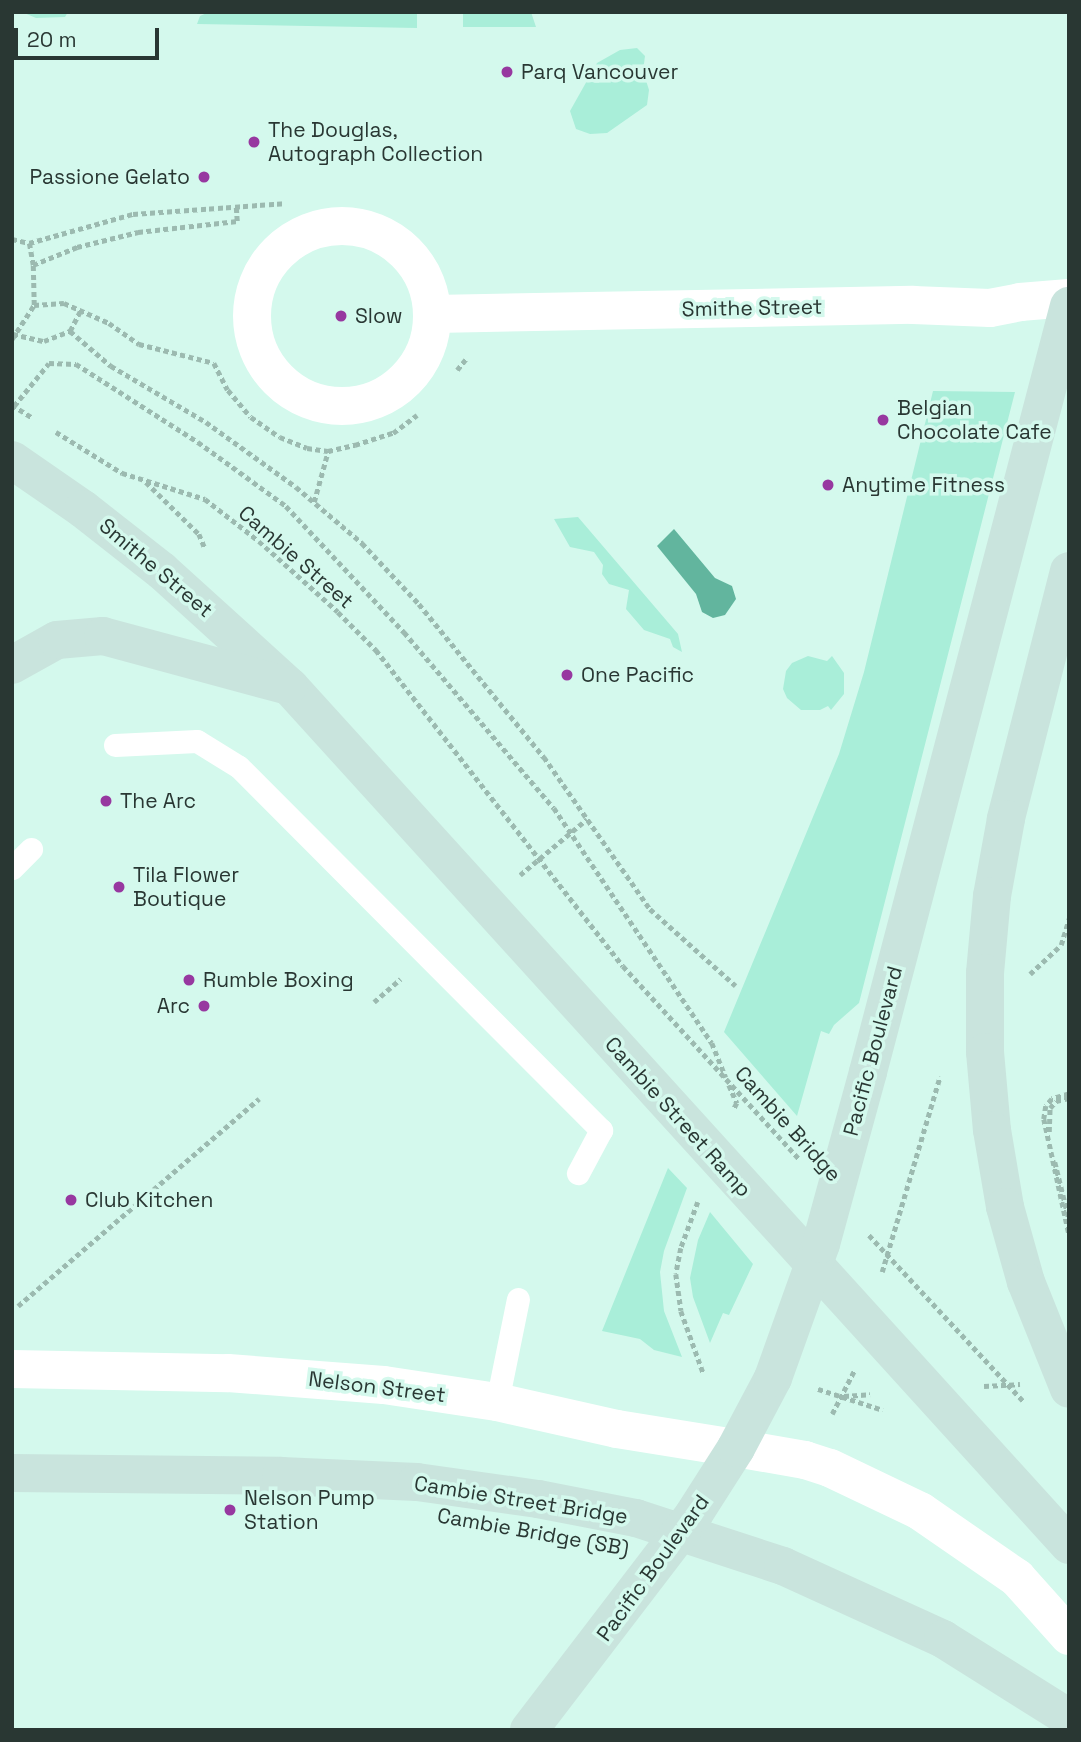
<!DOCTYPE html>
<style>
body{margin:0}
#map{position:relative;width:1081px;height:1742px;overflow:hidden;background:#d4f9ed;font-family:"Space Grotesk",sans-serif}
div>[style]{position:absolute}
.green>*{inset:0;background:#a9eed9}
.water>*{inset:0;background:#62b59e}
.path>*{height:4.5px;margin-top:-2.25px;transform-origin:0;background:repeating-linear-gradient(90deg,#9cbab0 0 5px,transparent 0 8.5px)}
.service>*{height:23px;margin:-11.5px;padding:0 11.5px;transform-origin:11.5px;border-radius:11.5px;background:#fff}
.minor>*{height:38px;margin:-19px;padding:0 19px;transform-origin:19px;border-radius:19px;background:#fff}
.minor>.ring{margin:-19px;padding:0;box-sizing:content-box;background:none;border:38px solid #fff;border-radius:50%}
.tertiary>*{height:38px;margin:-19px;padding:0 19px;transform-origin:19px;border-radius:19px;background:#fff}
.secondary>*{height:38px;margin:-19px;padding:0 19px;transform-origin:19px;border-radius:19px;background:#c9e4dd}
.dots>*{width:19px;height:19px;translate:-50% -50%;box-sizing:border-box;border:4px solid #d4f9ed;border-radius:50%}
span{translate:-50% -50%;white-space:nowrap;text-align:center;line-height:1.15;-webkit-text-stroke:7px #d4f9ed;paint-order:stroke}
.poi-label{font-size:21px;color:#293733}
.left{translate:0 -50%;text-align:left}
.right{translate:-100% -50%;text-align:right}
.street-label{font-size:21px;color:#293733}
.frame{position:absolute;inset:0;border:14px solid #293733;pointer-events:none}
.scale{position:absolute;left:14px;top:28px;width:145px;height:32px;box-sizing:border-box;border:4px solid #293733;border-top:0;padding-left:9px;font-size:21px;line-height:24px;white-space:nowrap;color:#293733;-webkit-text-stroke:5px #d4f9ed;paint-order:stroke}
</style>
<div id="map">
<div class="green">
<div style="clip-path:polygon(22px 12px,68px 12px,65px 17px,36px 18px)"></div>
<div style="clip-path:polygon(209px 12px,417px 12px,417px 28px,197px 24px,200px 16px)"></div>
<div style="clip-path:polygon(463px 12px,531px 12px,536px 27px,463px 27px)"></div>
<div style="clip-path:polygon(637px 48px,645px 56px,643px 71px,649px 90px,647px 105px,607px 133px,590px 134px,576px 129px,570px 111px,597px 63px,620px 50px)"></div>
<div style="clip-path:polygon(933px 391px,1015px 392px,859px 1003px,834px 1025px,829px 1034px,821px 1031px,797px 1116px,724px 1032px,839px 754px,864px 672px)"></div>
<div style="clip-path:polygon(578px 517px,678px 634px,682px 652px,673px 647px,670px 639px,644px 630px,626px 609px,629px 590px,609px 584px,602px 574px,603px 565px,594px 552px,570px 547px,554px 519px)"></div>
<div style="clip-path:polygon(808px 656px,827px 661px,832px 656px,844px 673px,844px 694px,831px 710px,828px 706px,820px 710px,801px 710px,787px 698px,783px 689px,786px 671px,792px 663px)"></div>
<div style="clip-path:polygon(668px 1168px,687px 1188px,664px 1251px,660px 1272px,664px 1311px,682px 1357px,654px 1350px,640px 1339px,602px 1331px)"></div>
<div style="clip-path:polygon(710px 1212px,753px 1264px,729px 1315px,723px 1313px,710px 1343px,693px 1297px,690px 1278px,698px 1240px)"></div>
</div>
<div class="water">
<div style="clip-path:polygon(674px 529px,715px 578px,732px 586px,736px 599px,725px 615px,713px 618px,702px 612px,696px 594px,657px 546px)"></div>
</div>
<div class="path">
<div style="left:12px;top:239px;width:17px;rotate:13deg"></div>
<div style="left:29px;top:243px;width:108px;rotate:-15.6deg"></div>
<div style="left:133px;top:214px;width:152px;rotate:-4.1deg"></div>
<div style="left:33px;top:265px;width:48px;rotate:-22.2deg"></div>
<div style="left:77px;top:247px;width:63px;rotate:-13.8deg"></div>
<div style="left:138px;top:232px;width:100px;rotate:-6.3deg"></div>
<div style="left:237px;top:221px;width:16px;rotate:-94deg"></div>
<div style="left:34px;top:305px;width:30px;rotate:-4deg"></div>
<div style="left:64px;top:303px;width:49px;rotate:24deg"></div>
<div style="left:109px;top:323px;width:37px;rotate:35deg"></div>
<div style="left:139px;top:344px;width:77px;rotate:14.2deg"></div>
<div style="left:214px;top:363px;width:30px;rotate:63deg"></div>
<div style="left:228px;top:390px;width:35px;rotate:50deg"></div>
<div style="left:251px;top:417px;width:35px;rotate:35deg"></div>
<div style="left:280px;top:437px;width:29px;rotate:22deg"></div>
<div style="left:307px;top:448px;width:21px;rotate:8deg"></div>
<div style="left:328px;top:451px;width:28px;rotate:-13deg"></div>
<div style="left:355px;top:445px;width:40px;rotate:-18deg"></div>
<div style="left:393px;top:433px;width:30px;rotate:-37deg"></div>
<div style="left:70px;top:331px;width:54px;rotate:40.5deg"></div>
<div style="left:111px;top:366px;width:110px;rotate:30.5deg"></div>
<div style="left:206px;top:422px;width:111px;rotate:35.8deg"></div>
<div style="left:296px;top:487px;width:87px;rotate:40.3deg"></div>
<div style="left:362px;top:543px;width:83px;rotate:46.9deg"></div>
<div style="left:419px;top:604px;width:198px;rotate:50.8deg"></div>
<div style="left:544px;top:757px;width:185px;rotate:55.1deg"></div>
<div style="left:650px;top:909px;width:115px;rotate:41.8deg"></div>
<div style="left:13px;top:334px;width:32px;rotate:13deg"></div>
<div style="left:44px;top:341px;width:28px;rotate:-21deg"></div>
<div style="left:70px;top:331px;width:25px;rotate:-63deg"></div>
<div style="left:12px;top:339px;width:40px;rotate:-57.1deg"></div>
<div style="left:34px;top:305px;width:40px;rotate:-91.4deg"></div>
<div style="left:33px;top:265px;width:22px;rotate:-100deg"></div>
<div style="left:457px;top:370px;width:14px;rotate:-51deg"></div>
<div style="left:12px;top:405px;width:25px;rotate:32deg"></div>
<div style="left:14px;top:406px;width:55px;rotate:-50.9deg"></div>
<div style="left:49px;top:363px;width:27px;rotate:2deg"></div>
<div style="left:76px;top:364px;width:145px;rotate:32.6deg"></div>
<div style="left:198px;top:442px;width:109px;rotate:36deg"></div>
<div style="left:286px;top:506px;width:173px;rotate:46.9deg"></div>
<div style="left:404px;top:632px;width:231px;rotate:49.6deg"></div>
<div style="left:554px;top:808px;width:283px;rotate:56.1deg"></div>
<div style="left:712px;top:1043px;width:37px;rotate:68deg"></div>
<div style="left:56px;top:432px;width:78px;rotate:31.8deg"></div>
<div style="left:122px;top:473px;width:87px;rotate:17.4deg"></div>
<div style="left:205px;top:499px;width:68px;rotate:37.9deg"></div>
<div style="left:259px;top:541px;width:106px;rotate:41.9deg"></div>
<div style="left:338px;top:612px;width:54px;rotate:45deg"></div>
<div style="left:376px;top:650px;width:401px;rotate:52deg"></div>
<div style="left:623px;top:966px;width:261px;rotate:47.6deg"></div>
<div style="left:146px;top:482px;width:74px;rotate:44.5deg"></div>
<div style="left:199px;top:534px;width:15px;rotate:67deg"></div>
<div style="left:314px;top:502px;width:53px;rotate:-74.6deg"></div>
<div style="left:520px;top:875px;width:87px;rotate:-39.9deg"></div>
<div style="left:1030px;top:974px;width:42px;rotate:-43.1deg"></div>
<div style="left:1061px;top:945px;width:28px;rotate:-73deg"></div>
<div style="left:374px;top:1002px;width:35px;rotate:-41deg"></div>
<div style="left:729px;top:1085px;width:20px;rotate:66deg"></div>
<div style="left:737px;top:1103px;width:7px;rotate:117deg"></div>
<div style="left:1069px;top:1094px;width:18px;rotate:164deg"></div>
<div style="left:1052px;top:1099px;width:9px;rotate:131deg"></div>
<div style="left:1046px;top:1106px;width:13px;rotate:99deg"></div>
<div style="left:1044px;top:1119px;width:118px;rotate:77.7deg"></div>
<div style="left:1049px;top:1132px;width:24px;rotate:-88deg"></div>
<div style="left:1050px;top:1108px;width:9px;rotate:-49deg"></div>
<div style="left:1056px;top:1101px;width:13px;rotate:-13deg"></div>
<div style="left:1055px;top:1162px;width:59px;rotate:76.2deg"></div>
<div style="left:698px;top:1202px;width:49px;rotate:110.3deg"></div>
<div style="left:681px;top:1248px;width:26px;rotate:101deg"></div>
<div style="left:676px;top:1274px;width:37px;rotate:82deg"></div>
<div style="left:681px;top:1311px;width:65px;rotate:70.2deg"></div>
<div style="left:869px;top:1235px;width:229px;rotate:47.1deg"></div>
<div style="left:882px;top:1272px;width:204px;rotate:-73.5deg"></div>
<div style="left:18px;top:1306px;width:318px;rotate:-40.7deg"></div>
<div style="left:984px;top:1386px;width:36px;rotate:-3deg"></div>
<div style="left:818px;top:1389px;width:68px;rotate:17.9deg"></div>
<div style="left:844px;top:1396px;width:26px;rotate:-4deg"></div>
<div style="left:832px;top:1414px;width:48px;rotate:-62.9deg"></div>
</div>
<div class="service">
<div style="left:115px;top:745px;width:82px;rotate:-2.8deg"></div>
<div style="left:197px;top:741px;width:49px;rotate:31.8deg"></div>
<div style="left:239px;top:767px;width:513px;rotate:45.08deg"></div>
<div style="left:601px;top:1130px;width:49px;rotate:118.1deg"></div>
<div style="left:12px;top:868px;width:27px;rotate:-45deg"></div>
<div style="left:497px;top:1402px;width:105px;rotate:-78.5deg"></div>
</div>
<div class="minor">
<div class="ring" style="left:252px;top:226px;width:142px;height:142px"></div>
<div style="left:434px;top:314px;width:479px;rotate:-1.1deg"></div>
<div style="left:913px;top:305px;width:77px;rotate:2.2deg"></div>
<div style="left:990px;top:308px;width:31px;rotate:-11deg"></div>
<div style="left:1020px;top:302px;width:49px;rotate:-4.7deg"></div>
<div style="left:736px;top:1448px;width:70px;rotate:9.9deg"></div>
<div style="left:805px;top:1460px;width:26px;rotate:18deg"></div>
<div style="left:830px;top:1468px;width:100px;rotate:25.5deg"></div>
<div style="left:920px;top:1511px;width:118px;rotate:34.6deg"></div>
<div style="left:1017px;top:1578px;width:78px;rotate:48.1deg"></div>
</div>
<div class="tertiary">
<div style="left:12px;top:1369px;width:216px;rotate:1.1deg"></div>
<div style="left:228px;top:1373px;width:156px;rotate:4.4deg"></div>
<div style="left:384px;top:1385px;width:114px;rotate:8.6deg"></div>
<div style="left:497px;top:1402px;width:123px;rotate:12.7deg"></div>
<div style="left:617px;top:1429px;width:121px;rotate:9.1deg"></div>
</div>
<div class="secondary">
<div style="left:12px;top:460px;width:86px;rotate:34.6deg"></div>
<div style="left:83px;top:509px;width:100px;rotate:38.1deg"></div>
<div style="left:162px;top:571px;width:173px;rotate:42.2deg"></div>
<div style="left:290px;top:687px;width:1159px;rotate:47.76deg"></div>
<div style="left:1069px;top:571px;width:256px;rotate:104.3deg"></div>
<div style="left:1006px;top:819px;width:78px;rotate:100.3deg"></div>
<div style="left:992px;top:896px;width:77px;rotate:95.2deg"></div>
<div style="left:985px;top:973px;width:79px;rotate:90deg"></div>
<div style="left:985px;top:1052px;width:78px;rotate:84.9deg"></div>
<div style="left:992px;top:1130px;width:78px;rotate:80.4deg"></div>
<div style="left:1005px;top:1207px;width:78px;rotate:74.4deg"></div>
<div style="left:1026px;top:1282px;width:115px;rotate:68.1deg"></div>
<div style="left:12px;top:665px;width:51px;rotate:-29.1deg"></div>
<div style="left:57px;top:640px;width:46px;rotate:-5deg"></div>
<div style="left:103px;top:636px;width:192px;rotate:15.1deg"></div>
<div style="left:12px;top:1473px;width:269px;rotate:0.6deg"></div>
<div style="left:281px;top:1476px;width:136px;rotate:2.5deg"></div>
<div style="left:417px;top:1482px;width:122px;rotate:8deg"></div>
<div style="left:538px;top:1499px;width:100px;rotate:11deg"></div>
<div style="left:636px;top:1518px;width:155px;rotate:18.1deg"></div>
<div style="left:783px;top:1566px;width:176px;rotate:24.5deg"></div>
<div style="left:943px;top:1639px;width:149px;rotate:32.1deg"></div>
<div style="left:529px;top:1730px;width:272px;rotate:-52.6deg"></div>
<div style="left:694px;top:1514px;width:78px;rotate:-57.5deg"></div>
<div style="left:736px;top:1448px;width:79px;rotate:-62.1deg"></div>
<div style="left:773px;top:1378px;width:142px;rotate:-70.3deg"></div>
<div style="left:821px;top:1244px;width:178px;rotate:-74.7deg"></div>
<div style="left:868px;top:1072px;width:792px;rotate:-75.3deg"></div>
</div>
<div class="dots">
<div style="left:507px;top:72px;background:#9738a0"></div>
<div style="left:254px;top:142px;background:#9738a0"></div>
<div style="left:204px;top:177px;background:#9738a0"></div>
<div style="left:341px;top:316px;background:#9738a0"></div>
<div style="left:883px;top:420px;background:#9738a0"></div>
<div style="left:828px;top:485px;background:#9738a0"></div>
<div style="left:567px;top:675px;background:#9738a0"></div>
<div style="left:106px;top:801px;background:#9738a0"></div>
<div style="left:119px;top:887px;background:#9738a0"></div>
<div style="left:189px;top:980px;background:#9738a0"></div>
<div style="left:204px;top:1006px;background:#9738a0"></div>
<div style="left:71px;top:1200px;background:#9738a0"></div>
<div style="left:230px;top:1510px;background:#9738a0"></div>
</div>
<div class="poi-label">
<span class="left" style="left:521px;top:72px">Parq Vancouver</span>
<span class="left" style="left:268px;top:142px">The Douglas,<br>Autograph Collection</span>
<span class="right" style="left:190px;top:177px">Passione Gelato</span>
<span class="left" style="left:355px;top:316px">Slow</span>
<span class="left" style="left:897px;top:420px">Belgian<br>Chocolate Cafe</span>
<span class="left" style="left:842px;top:485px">Anytime Fitness</span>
<span class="left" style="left:581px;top:675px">One Pacific</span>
<span class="left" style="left:120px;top:801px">The Arc</span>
<span class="left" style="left:133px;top:887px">Tila Flower<br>Boutique</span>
<span class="left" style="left:203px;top:980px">Rumble Boxing</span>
<span class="right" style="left:190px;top:1006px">Arc</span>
<span class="left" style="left:85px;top:1200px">Club Kitchen</span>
<span class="left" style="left:244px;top:1510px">Nelson Pump<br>Station</span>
</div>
<div class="street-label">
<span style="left:752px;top:308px;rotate:-1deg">Smithe Street</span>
<span style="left:296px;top:557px;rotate:41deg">Cambie Street</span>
<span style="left:156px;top:568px;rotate:40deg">Smithe Street</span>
<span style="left:873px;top:1051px;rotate:-75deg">Pacific Boulevard</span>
<span style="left:678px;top:1117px;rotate:48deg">Cambie Street Ramp</span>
<span style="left:788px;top:1124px;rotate:48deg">Cambie Bridge</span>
<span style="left:377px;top:1387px;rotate:7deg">Nelson Street</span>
<span style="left:521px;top:1500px;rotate:9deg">Cambie Street Bridge</span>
<span style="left:533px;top:1532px;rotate:10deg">Cambie Bridge (SB)</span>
<span style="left:653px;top:1568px;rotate:-54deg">Pacific Boulevard</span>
</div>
<div class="frame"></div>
<div class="scale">20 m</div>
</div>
